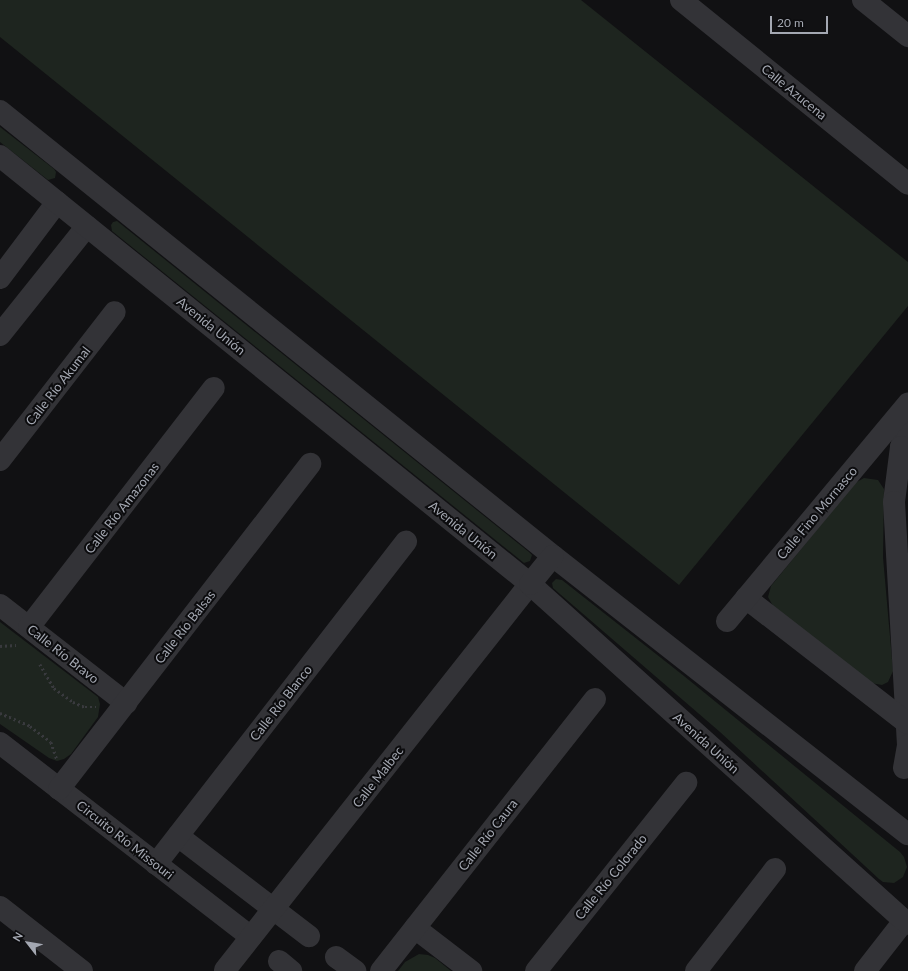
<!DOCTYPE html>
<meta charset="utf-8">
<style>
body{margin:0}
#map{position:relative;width:908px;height:971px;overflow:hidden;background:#111113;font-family:Lato,sans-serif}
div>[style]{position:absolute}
.green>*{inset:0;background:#1e251f}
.path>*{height:2.5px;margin-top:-1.25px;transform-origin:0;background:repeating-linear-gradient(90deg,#393a3e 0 2px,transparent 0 5px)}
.minor>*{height:22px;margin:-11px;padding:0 11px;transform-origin:11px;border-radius:11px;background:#333337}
.tertiary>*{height:22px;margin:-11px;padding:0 11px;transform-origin:11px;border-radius:11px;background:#333337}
span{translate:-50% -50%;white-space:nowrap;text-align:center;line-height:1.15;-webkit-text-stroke:4px #0c0c0e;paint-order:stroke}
.street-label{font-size:13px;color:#a4a8b2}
.north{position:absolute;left:8px;top:923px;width:40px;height:40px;-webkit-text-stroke:3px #0c0c0e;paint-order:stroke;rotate:301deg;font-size:11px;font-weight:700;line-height:16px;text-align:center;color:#a4a8b2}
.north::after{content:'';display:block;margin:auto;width:14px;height:18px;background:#a4a8b2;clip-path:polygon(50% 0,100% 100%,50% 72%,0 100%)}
.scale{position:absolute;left:770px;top:16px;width:58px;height:18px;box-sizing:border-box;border:2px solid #a4a8b2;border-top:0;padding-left:5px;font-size:12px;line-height:14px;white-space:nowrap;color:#a4a8b2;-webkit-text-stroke:3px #0c0c0e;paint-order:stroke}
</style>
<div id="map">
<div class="green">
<div style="clip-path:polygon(0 0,581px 0,908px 262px,908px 306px,679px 585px,0 37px)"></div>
<div style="clip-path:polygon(0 127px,54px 169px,56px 172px,55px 178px,48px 180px,0 142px)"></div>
<div style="clip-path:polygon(117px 221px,529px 552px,532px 555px,530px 561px,524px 563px,112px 231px,111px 225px,113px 222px)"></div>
<div style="clip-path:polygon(864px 478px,878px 480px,884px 489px,883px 557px,893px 671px,888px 682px,882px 685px,871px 683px,773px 606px,768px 597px,771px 586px,855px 483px)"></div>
<div style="clip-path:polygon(556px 579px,562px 580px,684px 676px,900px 852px,904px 857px,907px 867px,903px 877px,894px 883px,883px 882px,879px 879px,720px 732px,553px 588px,552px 583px)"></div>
<div style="clip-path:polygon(0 622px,98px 697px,100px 704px,98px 717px,71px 754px,64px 759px,57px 761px,49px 758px,0 724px)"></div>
<div style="clip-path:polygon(419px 954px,428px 955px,435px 958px,451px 971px,398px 971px,405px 962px)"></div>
</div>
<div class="path">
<div style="left:0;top:646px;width:16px;rotate:-4deg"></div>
<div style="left:40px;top:664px;width:28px;rotate:60deg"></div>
<div style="left:54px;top:688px;width:24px;rotate:36deg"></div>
<div style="left:73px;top:702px;width:13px;rotate:23deg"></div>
<div style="left:85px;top:707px;width:11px"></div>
<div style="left:0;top:713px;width:33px;rotate:23deg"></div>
<div style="left:30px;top:726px;width:26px;rotate:37deg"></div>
<div style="left:51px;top:742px;width:18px;rotate:71deg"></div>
</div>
<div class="minor">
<div style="left:681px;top:0;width:292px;rotate:39deg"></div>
<div style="left:863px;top:0;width:58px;rotate:38.7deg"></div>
<div style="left:0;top:278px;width:95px;rotate:-53.1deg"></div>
<div style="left:0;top:335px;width:139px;rotate:-51.4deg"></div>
<div style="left:908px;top:423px;width:25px;rotate:106deg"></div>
<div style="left:901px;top:447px;width:55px;rotate:97.3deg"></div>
<div style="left:894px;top:502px;width:243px;rotate:86.7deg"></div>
<div style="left:0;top:460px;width:187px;rotate:-52.2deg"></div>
<div style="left:746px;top:598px;width:204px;rotate:37.8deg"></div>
<div style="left:0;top:605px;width:160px;rotate:37.9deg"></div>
<div style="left:727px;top:621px;width:283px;rotate:-50.2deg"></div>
<div style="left:29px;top:627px;width:302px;rotate:-52.3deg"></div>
<div style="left:0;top:743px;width:317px;rotate:37.7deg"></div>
<div style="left:904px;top:768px;width:23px;rotate:-80deg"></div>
<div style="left:59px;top:789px;width:411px;rotate:-52.3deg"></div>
<div style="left:178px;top:836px;width:165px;rotate:37.4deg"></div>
<div style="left:156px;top:864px;width:408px;rotate:-52.2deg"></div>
<div style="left:0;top:907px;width:104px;rotate:38deg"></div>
<div style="left:415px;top:928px;width:71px;rotate:37.5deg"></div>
<div style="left:336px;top:957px;width:24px;rotate:36deg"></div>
<div style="left:279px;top:961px;width:16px;rotate:40deg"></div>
<div style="left:225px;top:970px;width:492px;rotate:-51.7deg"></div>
<div style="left:381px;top:971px;width:346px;rotate:-51.8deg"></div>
<div style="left:536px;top:971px;width:241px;rotate:-51.4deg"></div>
<div style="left:696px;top:971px;width:129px;rotate:-52.2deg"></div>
<div style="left:865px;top:971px;width:63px;rotate:-52deg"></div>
</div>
<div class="tertiary">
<div style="left:0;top:111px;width:710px;rotate:38.82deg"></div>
<div style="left:553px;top:556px;width:451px;rotate:38.1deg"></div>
<div style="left:0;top:156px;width:681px;rotate:38.92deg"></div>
<div style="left:530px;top:584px;width:508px;rotate:41.97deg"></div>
<div style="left:530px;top:584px;width:36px;rotate:-51deg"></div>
</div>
<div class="street-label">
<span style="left:794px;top:92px;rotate:39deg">Calle Azucena</span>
<span style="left:211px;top:326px;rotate:39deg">Avenida Unión</span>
<span style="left:58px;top:386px;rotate:-52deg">Calle Río Akumal</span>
<span style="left:122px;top:508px;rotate:-52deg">Calle Río Amazonas</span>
<span style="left:817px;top:513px;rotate:-50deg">Calle Fino Mornasco</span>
<span style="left:463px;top:530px;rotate:39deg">Avenida Unión</span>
<span style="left:185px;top:627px;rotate:-52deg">Calle Río Balsas</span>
<span style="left:63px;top:654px;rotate:38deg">Calle Río Bravo</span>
<span style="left:281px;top:703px;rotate:-52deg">Calle Río Blanco</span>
<span style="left:706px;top:743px;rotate:42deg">Avenida Unión</span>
<span style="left:378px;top:777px;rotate:-52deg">Calle Malbec</span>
<span style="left:488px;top:835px;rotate:-52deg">Calle Río Caura</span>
<span style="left:125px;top:840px;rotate:38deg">Circuito Río Missouri</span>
<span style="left:611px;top:877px;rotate:-51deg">Calle Río Colorado</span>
</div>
<div class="north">N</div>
<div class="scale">20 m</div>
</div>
